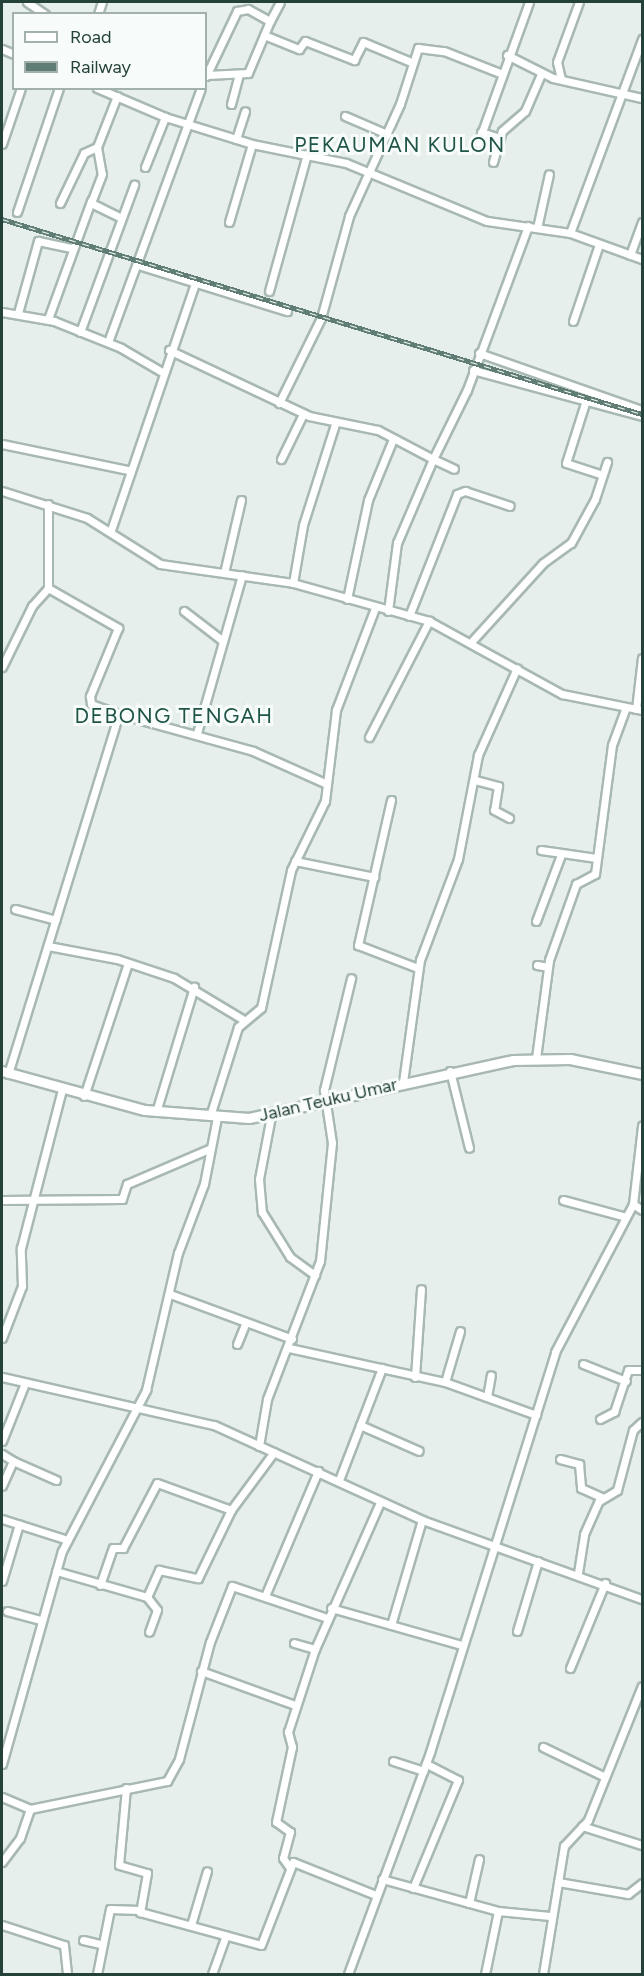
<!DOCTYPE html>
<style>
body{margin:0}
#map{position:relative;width:644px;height:1976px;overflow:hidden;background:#e6efeb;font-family:Figtree,sans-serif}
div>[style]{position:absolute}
.roads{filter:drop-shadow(2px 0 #a8b8b2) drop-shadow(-2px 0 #a8b8b2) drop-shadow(0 2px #a8b8b2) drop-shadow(0 -2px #a8b8b2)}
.minor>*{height:7px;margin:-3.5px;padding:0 3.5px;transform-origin:3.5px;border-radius:3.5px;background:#fff}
.secondary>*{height:9px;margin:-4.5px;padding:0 4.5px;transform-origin:4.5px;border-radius:4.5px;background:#fff}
.rail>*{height:4.5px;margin-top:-2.25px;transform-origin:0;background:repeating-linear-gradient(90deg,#f7fbf9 0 7px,#5f7d75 0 14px);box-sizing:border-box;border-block:2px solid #5f7d75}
span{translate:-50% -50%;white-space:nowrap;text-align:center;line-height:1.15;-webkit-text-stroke:6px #f7fbf9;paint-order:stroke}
.street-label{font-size:18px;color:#24423a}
.quarter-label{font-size:21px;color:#1f5548;letter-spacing:1.5px}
.frame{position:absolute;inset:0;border:3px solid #24423a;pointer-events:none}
.legend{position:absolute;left:12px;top:12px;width:195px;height:78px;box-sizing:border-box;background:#f7fbf9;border:2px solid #a3b1ad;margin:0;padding:8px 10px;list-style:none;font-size:18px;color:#24423a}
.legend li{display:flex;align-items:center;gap:12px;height:30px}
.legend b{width:30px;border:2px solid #a3b1ad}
</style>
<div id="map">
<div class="roads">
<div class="minor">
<div style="left:27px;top:2px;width:22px;rotate:34deg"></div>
<div style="left:98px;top:14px;width:13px;rotate:-72deg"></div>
<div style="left:264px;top:35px;width:38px;rotate:22deg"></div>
<div style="left:299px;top:49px;width:10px;rotate:-53deg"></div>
<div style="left:305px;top:41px;width:53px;rotate:21.2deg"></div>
<div style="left:354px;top:60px;width:20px;rotate:-63deg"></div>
<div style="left:363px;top:42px;width:52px;rotate:22.6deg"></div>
<div style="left:2px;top:49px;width:13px;rotate:23deg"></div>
<div style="left:507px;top:55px;width:51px;rotate:26.6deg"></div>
<div style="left:553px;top:78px;width:91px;rotate:12.7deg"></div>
<div style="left:206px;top:75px;width:42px;rotate:-2.7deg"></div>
<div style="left:248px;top:73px;width:56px;rotate:-67.1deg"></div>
<div style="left:206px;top:76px;width:72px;rotate:-64.5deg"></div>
<div style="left:237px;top:11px;width:11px;rotate:-10deg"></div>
<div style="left:248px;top:9px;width:25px;rotate:29deg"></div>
<div style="left:270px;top:21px;width:21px;rotate:-62deg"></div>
<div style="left:561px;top:79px;width:17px;rotate:-103deg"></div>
<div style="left:557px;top:62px;width:64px;rotate:-69.9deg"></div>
<div style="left:97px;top:88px;width:74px;rotate:23.1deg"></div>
<div style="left:165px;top:117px;width:91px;rotate:17.2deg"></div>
<div style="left:252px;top:144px;width:96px;rotate:11.4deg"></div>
<div style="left:346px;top:163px;width:152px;rotate:22.4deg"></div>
<div style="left:487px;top:221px;width:84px;rotate:8.2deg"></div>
<div style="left:570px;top:233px;width:77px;rotate:19.9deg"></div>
<div style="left:117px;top:96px;width:55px;rotate:111.4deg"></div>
<div style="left:97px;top:147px;width:27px;rotate:80deg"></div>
<div style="left:102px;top:174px;width:31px;rotate:111deg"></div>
<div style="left:91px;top:203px;width:32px;rotate:26deg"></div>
<div style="left:231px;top:104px;width:30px;rotate:-75deg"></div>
<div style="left:345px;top:116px;width:46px;rotate:23.2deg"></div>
<div style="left:481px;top:132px;width:19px;rotate:18deg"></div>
<div style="left:236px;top:139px;width:29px;rotate:-72deg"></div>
<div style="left:478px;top:143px;width:150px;rotate:-70.1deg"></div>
<div style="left:2px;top:144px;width:59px;rotate:-71.3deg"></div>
<div style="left:493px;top:162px;width:32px;rotate:-74deg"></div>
<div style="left:502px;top:131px;width:30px;rotate:-41deg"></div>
<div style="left:525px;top:111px;width:40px;rotate:-66.6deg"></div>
<div style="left:145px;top:167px;width:54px;rotate:-68.2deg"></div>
<div style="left:60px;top:203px;width:55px;rotate:-64.4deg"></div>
<div style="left:84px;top:153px;width:14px;rotate:-25deg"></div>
<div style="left:17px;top:212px;width:131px;rotate:-71.3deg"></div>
<div style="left:229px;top:222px;width:81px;rotate:-73.6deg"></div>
<div style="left:537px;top:228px;width:55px;rotate:-77.5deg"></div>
<div style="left:570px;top:233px;width:207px;rotate:-69.6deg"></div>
<div style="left:630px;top:255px;width:35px;rotate:-70deg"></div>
<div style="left:138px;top:265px;width:156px;rotate:17.2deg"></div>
<div style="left:269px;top:291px;width:142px;rotate:-74.5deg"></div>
<div style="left:2px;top:312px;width:53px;rotate:9.8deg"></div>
<div style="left:54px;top:321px;width:72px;rotate:21.9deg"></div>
<div style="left:121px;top:348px;width:48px;rotate:30.3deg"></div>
<div style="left:18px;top:313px;width:75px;rotate:-74.5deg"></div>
<div style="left:38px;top:241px;width:35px;rotate:12deg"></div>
<div style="left:48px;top:319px;width:126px;rotate:-70deg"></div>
<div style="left:573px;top:321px;width:81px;rotate:-71.3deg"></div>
<div style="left:80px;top:332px;width:157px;rotate:-69.8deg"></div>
<div style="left:108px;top:342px;width:270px;rotate:-69.9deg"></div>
<div style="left:169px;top:350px;width:155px;rotate:25.2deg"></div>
<div style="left:309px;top:416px;width:70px;rotate:11.5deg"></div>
<div style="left:378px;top:430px;width:62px;rotate:27.8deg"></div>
<div style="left:433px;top:459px;width:77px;rotate:-63.8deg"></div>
<div style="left:467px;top:390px;width:175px;rotate:-69.6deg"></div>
<div style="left:479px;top:353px;width:173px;rotate:19.3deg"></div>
<div style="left:473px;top:370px;width:175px;rotate:15.2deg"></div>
<div style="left:586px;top:400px;width:66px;rotate:107.6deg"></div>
<div style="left:566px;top:463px;width:38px;rotate:18deg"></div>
<div style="left:279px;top:403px;width:95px;rotate:-63.7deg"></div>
<div style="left:321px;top:318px;width:106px;rotate:-74.6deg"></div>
<div style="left:349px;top:216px;width:123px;rotate:-65.5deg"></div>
<div style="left:400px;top:104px;width:59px;rotate:-72.2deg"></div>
<div style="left:418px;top:48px;width:26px;rotate:7deg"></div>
<div style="left:444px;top:51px;width:60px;rotate:21.4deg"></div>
<div style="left:2px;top:444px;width:129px;rotate:11.7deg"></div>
<div style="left:281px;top:459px;width:50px;rotate:-63.9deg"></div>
<div style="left:2px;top:491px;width:89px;rotate:17.6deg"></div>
<div style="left:87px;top:518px;width:86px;rotate:32.2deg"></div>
<div style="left:160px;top:564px;width:134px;rotate:8.1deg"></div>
<div style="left:293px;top:583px;width:141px;rotate:15.6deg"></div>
<div style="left:429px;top:621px;width:152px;rotate:28.8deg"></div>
<div style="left:562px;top:694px;width:82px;rotate:11.3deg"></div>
<div style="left:111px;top:530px;width:261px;rotate:-71.2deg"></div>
<div style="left:224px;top:573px;width:75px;rotate:-76.9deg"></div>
<div style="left:293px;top:583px;width:59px;rotate:-80.2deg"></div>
<div style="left:303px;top:525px;width:106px;rotate:-72.4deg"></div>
<div style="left:48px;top:588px;width:81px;rotate:29.7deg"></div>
<div style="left:118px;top:628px;width:74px;rotate:112.4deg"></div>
<div style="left:90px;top:696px;width:8px;rotate:83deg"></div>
<div style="left:91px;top:704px;width:30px;rotate:20deg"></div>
<div style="left:347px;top:599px;width:101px;rotate:-78deg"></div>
<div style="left:368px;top:500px;width:66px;rotate:-67.7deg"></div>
<div style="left:184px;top:611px;width:49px;rotate:37.6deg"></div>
<div style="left:388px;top:611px;width:69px;rotate:-82.5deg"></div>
<div style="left:397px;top:543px;width:91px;rotate:-66.8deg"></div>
<div style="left:433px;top:459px;width:23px;rotate:25deg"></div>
<div style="left:409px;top:616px;width:131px;rotate:-68.5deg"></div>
<div style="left:457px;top:494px;width:9px;rotate:-21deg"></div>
<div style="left:465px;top:491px;width:47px;rotate:18.4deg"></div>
<div style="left:472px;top:641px;width:105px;rotate:-47.7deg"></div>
<div style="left:543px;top:563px;width:34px;rotate:-36deg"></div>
<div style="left:571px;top:543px;width:50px;rotate:-61.4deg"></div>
<div style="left:595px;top:499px;width:39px;rotate:-72deg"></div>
<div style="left:2px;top:667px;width:68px;rotate:-63.8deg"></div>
<div style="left:32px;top:606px;width:24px;rotate:-48deg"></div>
<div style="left:48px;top:588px;width:84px;rotate:-90deg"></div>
<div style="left:636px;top:709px;width:51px;rotate:-83.3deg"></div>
<div style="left:197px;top:733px;width:164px;rotate:-74.1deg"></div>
<div style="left:369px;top:737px;width:131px;rotate:-62.7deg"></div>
<div style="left:475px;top:780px;width:24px;rotate:15deg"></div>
<div style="left:498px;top:786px;width:24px;rotate:99deg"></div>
<div style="left:494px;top:810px;width:17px;rotate:28deg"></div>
<div style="left:391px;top:800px;width:149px;rotate:102.8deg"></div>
<div style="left:358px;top:945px;width:64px;rotate:21deg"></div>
<div style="left:541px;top:850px;width:56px;rotate:8.3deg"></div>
<div style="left:295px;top:861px;width:81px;rotate:11.4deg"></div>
<div style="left:15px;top:909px;width:42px;rotate:15deg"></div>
<div style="left:536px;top:921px;width:71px;rotate:-69.3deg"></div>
<div style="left:48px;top:946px;width:70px;rotate:10.7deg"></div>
<div style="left:117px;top:959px;width:60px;rotate:18.4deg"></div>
<div style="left:174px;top:978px;width:82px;rotate:31deg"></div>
<div style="left:537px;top:965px;width:11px;rotate:10deg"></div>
<div style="left:536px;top:1058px;width:99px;rotate:-82.4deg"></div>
<div style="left:549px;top:960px;width:81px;rotate:-70.4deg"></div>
<div style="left:576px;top:884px;width:21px;rotate:-28deg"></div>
<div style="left:595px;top:874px;width:130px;rotate:-82.5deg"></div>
<div style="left:612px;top:745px;width:40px;rotate:-69.8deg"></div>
<div style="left:450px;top:1071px;width:79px;rotate:76.1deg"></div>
<div style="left:8px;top:1074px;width:377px;rotate:-72.9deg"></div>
<div style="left:119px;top:714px;width:139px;rotate:15.4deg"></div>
<div style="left:253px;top:751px;width:81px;rotate:24deg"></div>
<div style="left:403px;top:1082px;width:123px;rotate:-82.1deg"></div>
<div style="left:420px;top:960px;width:108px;rotate:-69.4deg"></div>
<div style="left:458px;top:859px;width:106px;rotate:-79.1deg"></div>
<div style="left:478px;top:755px;width:95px;rotate:-65.9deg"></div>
<div style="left:84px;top:1096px;width:140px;rotate:-71.7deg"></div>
<div style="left:156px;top:1112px;width:131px;rotate:-73.1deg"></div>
<div style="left:210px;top:1116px;width:93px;rotate:-72.5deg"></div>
<div style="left:238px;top:1027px;width:30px;rotate:-40deg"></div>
<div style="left:261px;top:1008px;width:141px;rotate:-77.7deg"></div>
<div style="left:291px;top:870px;width:77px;rotate:-63.8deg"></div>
<div style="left:325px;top:801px;width:92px;rotate:-83.1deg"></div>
<div style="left:336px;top:710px;width:109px;rotate:-69.1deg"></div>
<div style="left:271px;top:1116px;width:64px;rotate:100.8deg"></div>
<div style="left:259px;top:1179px;width:33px;rotate:85deg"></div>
<div style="left:262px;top:1212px;width:53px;rotate:58.1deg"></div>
<div style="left:290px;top:1257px;width:31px;rotate:36deg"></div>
<div style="left:2px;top:1200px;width:120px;rotate:-0.5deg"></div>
<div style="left:122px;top:1199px;width:16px;rotate:-72deg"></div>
<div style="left:127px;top:1184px;width:89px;rotate:-23.1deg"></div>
<div style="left:563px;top:1200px;width:65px;rotate:15.1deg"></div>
<div style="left:633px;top:1204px;width:11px;rotate:34deg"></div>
<div style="left:170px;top:1294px;width:130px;rotate:20.2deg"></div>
<div style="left:2px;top:1338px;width:56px;rotate:-69deg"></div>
<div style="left:22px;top:1286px;width:38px;rotate:-92deg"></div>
<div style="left:21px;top:1248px;width:163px;rotate:-75.5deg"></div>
<div style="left:237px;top:1344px;width:22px;rotate:-68deg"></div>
<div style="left:289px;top:1348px;width:160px;rotate:12.3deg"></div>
<div style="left:445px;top:1382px;width:97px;rotate:19.9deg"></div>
<div style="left:583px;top:1364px;width:46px;rotate:21.6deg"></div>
<div style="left:2px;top:1377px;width:217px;rotate:12.8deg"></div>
<div style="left:214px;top:1425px;width:229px;rotate:24.5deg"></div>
<div style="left:422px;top:1520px;width:234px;rotate:19.8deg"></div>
<div style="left:415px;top:1377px;width:88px;rotate:-86.1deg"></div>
<div style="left:445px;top:1382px;width:53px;rotate:-73.6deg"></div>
<div style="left:487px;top:1397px;width:22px;rotate:-80deg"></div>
<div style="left:600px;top:1419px;width:16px;rotate:-27deg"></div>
<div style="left:614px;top:1412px;width:44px;rotate:-71.6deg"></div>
<div style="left:628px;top:1370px;width:14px"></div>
<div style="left:360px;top:1425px;width:64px;rotate:23.8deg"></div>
<div style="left:2px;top:1441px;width:62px;rotate:-68.4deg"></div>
<div style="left:259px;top:1446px;width:48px;rotate:-80.3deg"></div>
<div style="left:267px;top:1399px;width:148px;rotate:-69deg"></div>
<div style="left:320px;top:1261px;width:119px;rotate:-84.2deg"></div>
<div style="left:332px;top:1143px;width:54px;rotate:-98.6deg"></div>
<div style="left:324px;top:1090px;width:115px;rotate:-76.4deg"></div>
<div style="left:2px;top:1454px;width:13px;rotate:32deg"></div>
<div style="left:13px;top:1461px;width:27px;rotate:114deg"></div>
<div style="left:560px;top:1459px;width:20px;rotate:15deg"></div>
<div style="left:579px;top:1464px;width:24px;rotate:85deg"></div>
<div style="left:581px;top:1488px;width:24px;rotate:24deg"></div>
<div style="left:13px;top:1461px;width:47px;rotate:23.8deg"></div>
<div style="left:339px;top:1480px;width:120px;rotate:-69deg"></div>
<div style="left:2px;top:1519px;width:69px;rotate:17.7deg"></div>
<div style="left:56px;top:1571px;width:95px;rotate:15.9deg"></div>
<div style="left:147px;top:1597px;width:30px;rotate:-66deg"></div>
<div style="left:159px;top:1570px;width:40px;rotate:12deg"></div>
<div style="left:198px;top:1578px;width:76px;rotate:-64.1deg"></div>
<div style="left:231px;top:1510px;width:72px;rotate:-53.4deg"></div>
<div style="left:578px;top:1573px;width:39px;rotate:-81deg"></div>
<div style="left:584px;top:1534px;width:36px;rotate:-66deg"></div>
<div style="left:599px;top:1501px;width:21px;rotate:-31deg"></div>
<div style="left:617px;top:1490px;width:62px;rotate:-75.1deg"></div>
<div style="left:633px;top:1430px;width:12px;rotate:-42deg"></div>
<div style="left:2px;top:1581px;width:59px;rotate:-73.4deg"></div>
<div style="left:100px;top:1585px;width:39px;rotate:-71deg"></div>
<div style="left:113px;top:1548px;width:10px"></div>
<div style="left:123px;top:1548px;width:73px;rotate:-62.4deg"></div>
<div style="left:157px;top:1483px;width:79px;rotate:20deg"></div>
<div style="left:265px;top:1596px;width:136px;rotate:-67deg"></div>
<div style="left:147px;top:1597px;width:16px;rotate:52deg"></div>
<div style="left:157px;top:1610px;width:23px;rotate:110deg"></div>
<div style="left:331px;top:1608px;width:136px;rotate:15.8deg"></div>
<div style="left:7px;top:1611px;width:34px;rotate:15deg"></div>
<div style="left:391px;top:1625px;width:109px;rotate:-73.6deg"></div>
<div style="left:517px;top:1631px;width:73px;rotate:-73.3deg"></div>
<div style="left:294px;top:1643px;width:22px;rotate:16deg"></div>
<div style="left:315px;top:1649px;width:161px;rotate:-66.1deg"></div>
<div style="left:570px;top:1668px;width:92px;rotate:-67.6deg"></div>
<div style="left:201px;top:1671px;width:100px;rotate:19.9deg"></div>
<div style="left:543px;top:1747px;width:67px;rotate:25.8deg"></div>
<div style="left:393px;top:1761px;width:32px;rotate:18deg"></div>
<div style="left:2px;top:1764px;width:221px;rotate:-74.3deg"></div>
<div style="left:62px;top:1551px;width:182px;rotate:-62.4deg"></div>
<div style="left:146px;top:1390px;width:141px;rotate:-76.9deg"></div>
<div style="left:178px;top:1253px;width:74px;rotate:-69.4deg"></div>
<div style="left:204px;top:1184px;width:68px;rotate:-79deg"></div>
<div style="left:126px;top:1788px;width:77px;rotate:95.2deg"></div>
<div style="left:119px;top:1865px;width:29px;rotate:16deg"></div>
<div style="left:147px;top:1873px;width:40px;rotate:100deg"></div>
<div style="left:140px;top:1912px;width:125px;rotate:15.3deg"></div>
<div style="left:261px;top:1945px;width:89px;rotate:-68.9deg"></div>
<div style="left:293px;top:1862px;width:89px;rotate:21.7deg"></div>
<div style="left:2px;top:1797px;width:30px;rotate:23deg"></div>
<div style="left:30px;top:1809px;width:31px;rotate:109deg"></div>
<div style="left:20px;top:1838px;width:30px;rotate:127deg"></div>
<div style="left:30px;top:1809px;width:140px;rotate:-11.6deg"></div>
<div style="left:167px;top:1781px;width:25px;rotate:-61deg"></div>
<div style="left:179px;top:1759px;width:121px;rotate:-75.2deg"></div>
<div style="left:210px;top:1642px;width:60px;rotate:-68.6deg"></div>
<div style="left:232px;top:1586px;width:100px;rotate:18.6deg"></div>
<div style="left:582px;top:1826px;width:63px;rotate:17.6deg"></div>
<div style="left:290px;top:1868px;width:12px;rotate:-125deg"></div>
<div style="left:283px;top:1858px;width:27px;rotate:-75deg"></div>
<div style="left:290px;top:1832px;width:17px;rotate:-144deg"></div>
<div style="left:276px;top:1822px;width:77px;rotate:-78deg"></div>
<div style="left:292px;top:1747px;width:16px;rotate:-105deg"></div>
<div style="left:288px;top:1732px;width:87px;rotate:-72deg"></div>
<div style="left:382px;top:1879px;width:120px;rotate:15.4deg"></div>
<div style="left:558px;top:1882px;width:71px;rotate:9.7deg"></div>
<div style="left:628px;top:1894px;width:18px;rotate:-38deg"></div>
<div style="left:413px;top:1888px;width:117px;rotate:-67.4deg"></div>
<div style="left:458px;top:1780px;width:36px;rotate:-153deg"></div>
<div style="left:469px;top:1903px;width:45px;rotate:-77.2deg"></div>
<div style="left:2px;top:1925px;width:65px;rotate:17.9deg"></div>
<div style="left:64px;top:1945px;width:29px;rotate:84deg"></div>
<div style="left:191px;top:1925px;width:56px;rotate:-73.5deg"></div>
<div style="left:83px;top:1940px;width:18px;rotate:13deg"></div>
<div style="left:97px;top:1974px;width:66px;rotate:-78.7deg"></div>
<div style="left:110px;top:1909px;width:29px;rotate:2deg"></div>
<div style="left:212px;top:1974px;width:41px;rotate:-70.3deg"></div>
<div style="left:348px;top:1974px;width:237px;rotate:-69.7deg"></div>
<div style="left:430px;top:1752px;width:419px;rotate:-72.6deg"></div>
<div style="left:555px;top:1352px;width:167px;rotate:-62.2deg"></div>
<div style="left:633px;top:1204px;width:79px;rotate:-83.4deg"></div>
<div style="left:485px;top:1974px;width:64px;rotate:-78.3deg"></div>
<div style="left:498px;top:1911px;width:52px;rotate:5.5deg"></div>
<div style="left:543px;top:1974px;width:130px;rotate:-80.7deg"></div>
<div style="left:564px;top:1846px;width:35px;rotate:-47deg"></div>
<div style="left:588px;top:1820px;width:144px;rotate:-68.1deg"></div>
</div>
<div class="secondary">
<div style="left:2px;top:1071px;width:148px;rotate:15.3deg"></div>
<div style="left:145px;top:1110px;width:104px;rotate:4.4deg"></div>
<div style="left:249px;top:1118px;width:270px;rotate:-12.4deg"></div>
<div style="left:513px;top:1060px;width:57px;rotate:-1deg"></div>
<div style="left:570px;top:1059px;width:74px;rotate:11.8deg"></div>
</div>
</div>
<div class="rail">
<div style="left:2px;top:219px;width:669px;rotate:16.95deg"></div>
</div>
<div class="street-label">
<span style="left:328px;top:1100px;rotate:-13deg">Jalan Teuku Umar</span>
</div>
<div class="quarter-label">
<span style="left:400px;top:145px">PEKAUMAN KULON</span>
<span style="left:174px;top:716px">DEBONG TENGAH</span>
</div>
<div class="frame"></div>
<ul class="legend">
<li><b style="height:8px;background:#fff"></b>Road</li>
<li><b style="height:8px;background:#5f7d75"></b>Railway</li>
</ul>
</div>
